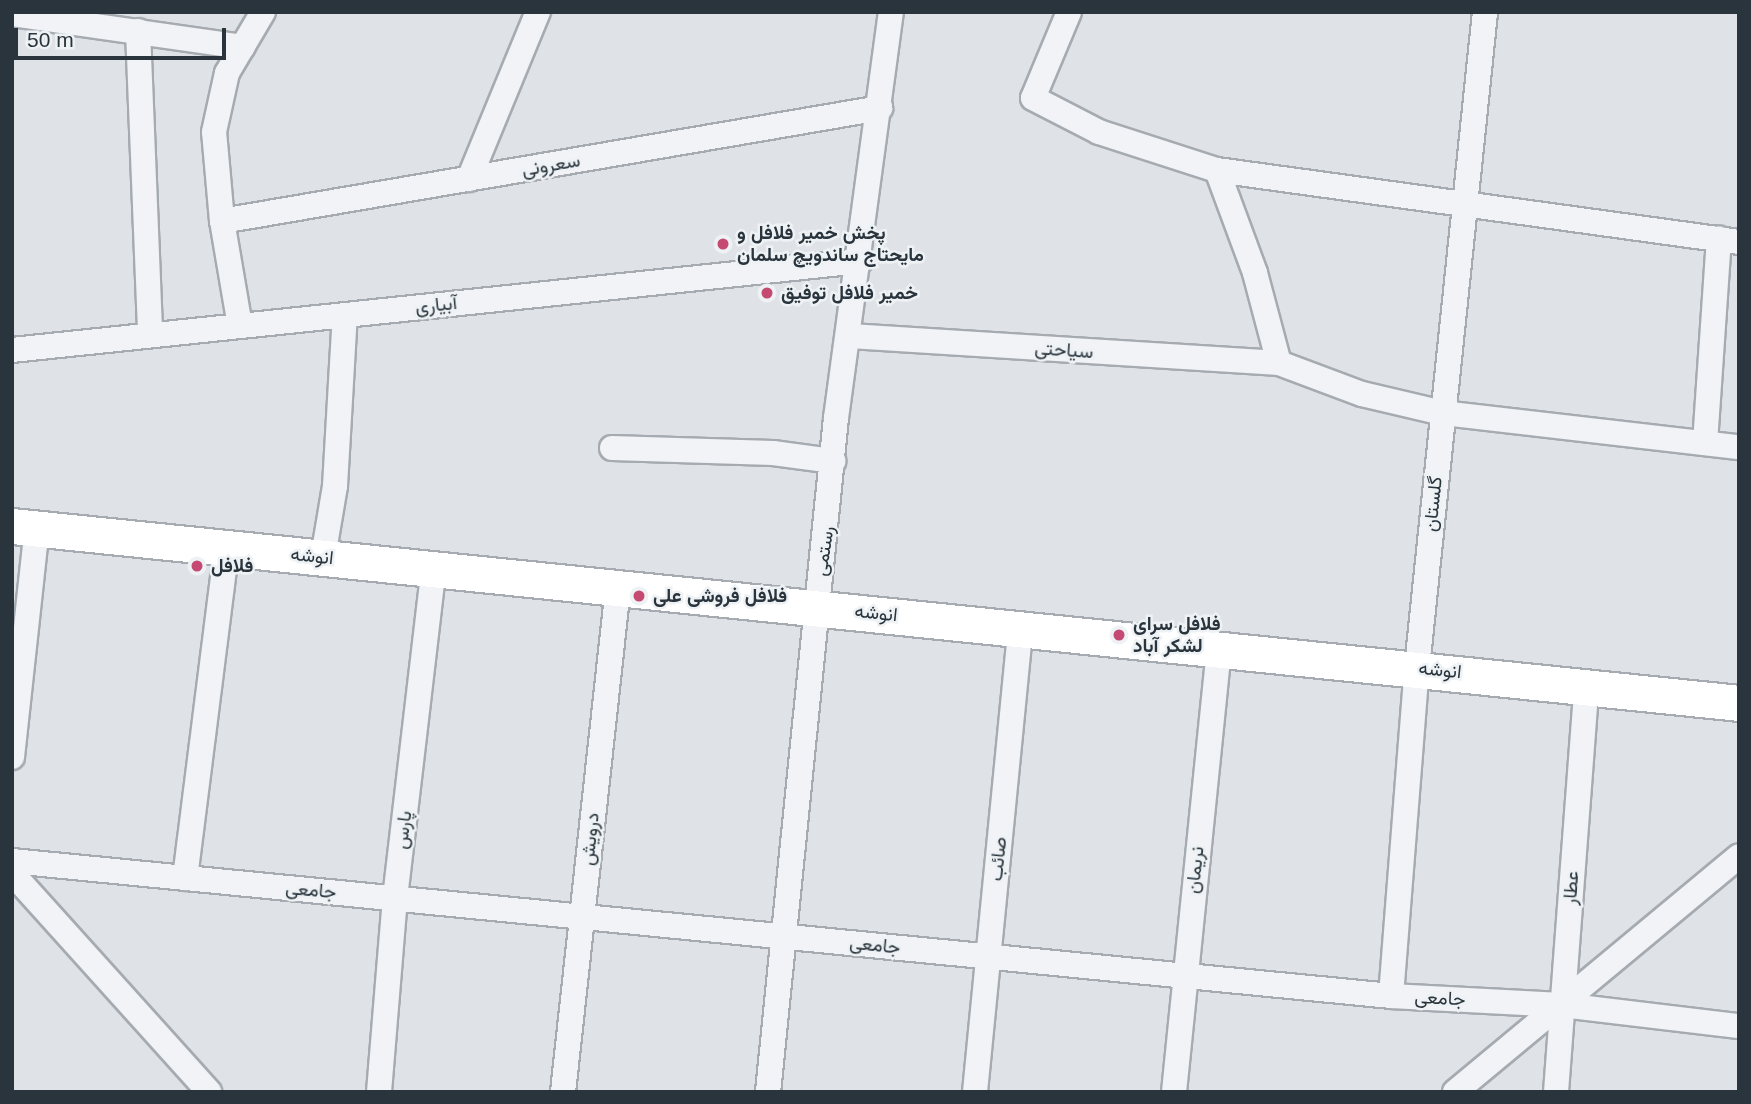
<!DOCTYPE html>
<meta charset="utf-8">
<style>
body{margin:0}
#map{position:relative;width:1751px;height:1104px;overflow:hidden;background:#dfe3e7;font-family:Arial,Vazirmatn,sans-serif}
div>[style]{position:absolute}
.roads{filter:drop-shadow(2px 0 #a5abb1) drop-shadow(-2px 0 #a5abb1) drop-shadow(0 2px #a5abb1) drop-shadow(0 -2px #a5abb1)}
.street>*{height:24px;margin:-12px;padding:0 12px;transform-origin:12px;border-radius:12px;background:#f1f3f6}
.secondary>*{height:35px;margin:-17.5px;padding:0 17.5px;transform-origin:17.5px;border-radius:17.5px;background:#fff}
.dots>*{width:19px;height:19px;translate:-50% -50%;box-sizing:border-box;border:4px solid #eef2f5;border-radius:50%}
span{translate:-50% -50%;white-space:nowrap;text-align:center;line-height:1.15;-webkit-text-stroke:5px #eef2f5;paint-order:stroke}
.street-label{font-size:19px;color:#29343d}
.poi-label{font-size:19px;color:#29343d;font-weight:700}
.left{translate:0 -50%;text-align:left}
.frame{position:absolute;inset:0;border:14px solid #29343d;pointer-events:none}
.scale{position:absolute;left:14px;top:28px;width:212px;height:32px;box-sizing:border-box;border:4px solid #29343d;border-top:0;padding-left:9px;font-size:21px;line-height:24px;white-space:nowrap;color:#29343d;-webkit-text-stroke:5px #eef2f5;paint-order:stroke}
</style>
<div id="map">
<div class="roads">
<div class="street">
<div style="left:1069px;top:12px;width:93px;rotate:112.7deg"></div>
<div style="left:1033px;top:98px;width:74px;rotate:27.3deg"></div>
<div style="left:1099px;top:132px;width:124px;rotate:17.9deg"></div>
<div style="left:1217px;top:170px;width:527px;rotate:7.85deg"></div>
<div style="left:12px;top:14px;width:233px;rotate:8.1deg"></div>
<div style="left:138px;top:31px;width:304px;rotate:87.7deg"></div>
<div style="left:1217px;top:170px;width:110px;rotate:69.7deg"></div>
<div style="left:1255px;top:273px;width:93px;rotate:75.1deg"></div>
<div style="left:1279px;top:363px;width:89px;rotate:20.5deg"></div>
<div style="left:1362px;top:394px;width:83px;rotate:13.2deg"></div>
<div style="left:1443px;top:413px;width:298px;rotate:6.6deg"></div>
<div style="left:469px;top:179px;width:181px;rotate:-67.6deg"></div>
<div style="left:222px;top:221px;width:668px;rotate:-9.74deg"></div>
<div style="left:240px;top:326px;width:107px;rotate:-99.7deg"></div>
<div style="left:222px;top:221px;width:89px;rotate:-95.1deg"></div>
<div style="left:214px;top:132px;width:60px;rotate:-77.6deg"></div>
<div style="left:227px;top:73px;width:71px;rotate:-59.5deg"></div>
<div style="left:850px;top:336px;width:430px;rotate:3.6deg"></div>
<div style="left:12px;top:350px;width:853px;rotate:-5.99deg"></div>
<div style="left:1705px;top:443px;width:205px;rotate:-86.1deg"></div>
<div style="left:612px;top:448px;width:161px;rotate:1.8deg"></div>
<div style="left:773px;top:453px;width:61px;rotate:7.6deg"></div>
<div style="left:323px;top:557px;width:72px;rotate:-80.4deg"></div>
<div style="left:335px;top:486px;width:171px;rotate:-86.7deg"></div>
<div style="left:12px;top:757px;width:230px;rotate:-83.8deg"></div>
<div style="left:12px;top:861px;width:1386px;rotate:5.59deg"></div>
<div style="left:1391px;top:996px;width:171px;rotate:3deg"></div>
<div style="left:1562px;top:1005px;width:178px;rotate:6.8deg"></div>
<div style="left:12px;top:873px;width:295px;rotate:48deg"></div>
<div style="left:185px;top:878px;width:334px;rotate:-82.8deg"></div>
<div style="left:1391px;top:996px;width:330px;rotate:-85.5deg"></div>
<div style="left:1417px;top:667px;width:659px;rotate:-84.07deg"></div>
<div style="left:379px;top:1092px;width:195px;rotate:-85.3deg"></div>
<div style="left:395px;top:898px;width:332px;rotate:-83.3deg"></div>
<div style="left:563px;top:1092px;width:508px;rotate:-83.78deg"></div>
<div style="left:768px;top:1092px;width:677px;rotate:-84.24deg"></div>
<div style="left:836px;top:418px;width:410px;rotate:-82.3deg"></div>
<div style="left:975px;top:1092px;width:467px;rotate:-84.4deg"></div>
<div style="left:1174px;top:1092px;width:446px;rotate:-84.2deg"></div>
<div style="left:1455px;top:1092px;width:369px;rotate:-39.7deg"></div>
<div style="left:1556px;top:1092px;width:409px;rotate:-85.7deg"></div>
</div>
<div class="secondary">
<div style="left:12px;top:526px;width:1736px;rotate:5.85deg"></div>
</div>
</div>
<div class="dots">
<div style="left:723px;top:244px;background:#c54a72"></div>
<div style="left:767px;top:293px;background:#c54a72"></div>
<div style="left:197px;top:566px;background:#c54a72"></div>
<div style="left:639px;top:596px;background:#c54a72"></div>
<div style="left:1119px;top:635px;background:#c54a72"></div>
</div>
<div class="street-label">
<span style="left:551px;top:165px;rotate:-10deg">سعرونی</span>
<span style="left:436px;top:305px;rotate:-6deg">آبیاری</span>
<span style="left:1064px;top:350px;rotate:4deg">سیاحتی</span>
<span style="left:1433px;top:504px;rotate:-84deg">گلستان</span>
<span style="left:824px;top:551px;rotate:-81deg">رستمی</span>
<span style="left:312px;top:556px;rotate:6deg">انوشه</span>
<span style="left:876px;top:613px;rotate:6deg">انوشه</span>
<span style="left:1440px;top:670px;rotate:6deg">انوشه</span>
<span style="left:403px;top:830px;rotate:-83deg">پارس</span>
<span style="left:590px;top:839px;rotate:-84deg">درویش</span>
<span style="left:998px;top:859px;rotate:-84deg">صائب</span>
<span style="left:1195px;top:870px;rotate:-84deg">نریمان</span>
<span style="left:1571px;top:888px;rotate:-86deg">عطار</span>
<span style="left:311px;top:890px;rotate:5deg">جامعی</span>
<span style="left:875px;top:945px;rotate:6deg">جامعی</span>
<span style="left:1440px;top:998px;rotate:3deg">جامعی</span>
</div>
<div class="poi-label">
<span class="left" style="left:737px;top:244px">پخش خمیر فلافل و<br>مایحتاج ساندویچ سلمان</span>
<span class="left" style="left:781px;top:293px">خمیر فلافل توفیق</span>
<span class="left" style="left:211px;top:566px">فلافل</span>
<span class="left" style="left:653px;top:596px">فلافل فروشی علی</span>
<span class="left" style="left:1133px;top:635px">فلافل سرای<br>لشکر آباد</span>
</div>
<div class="frame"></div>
<div class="scale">50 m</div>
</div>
